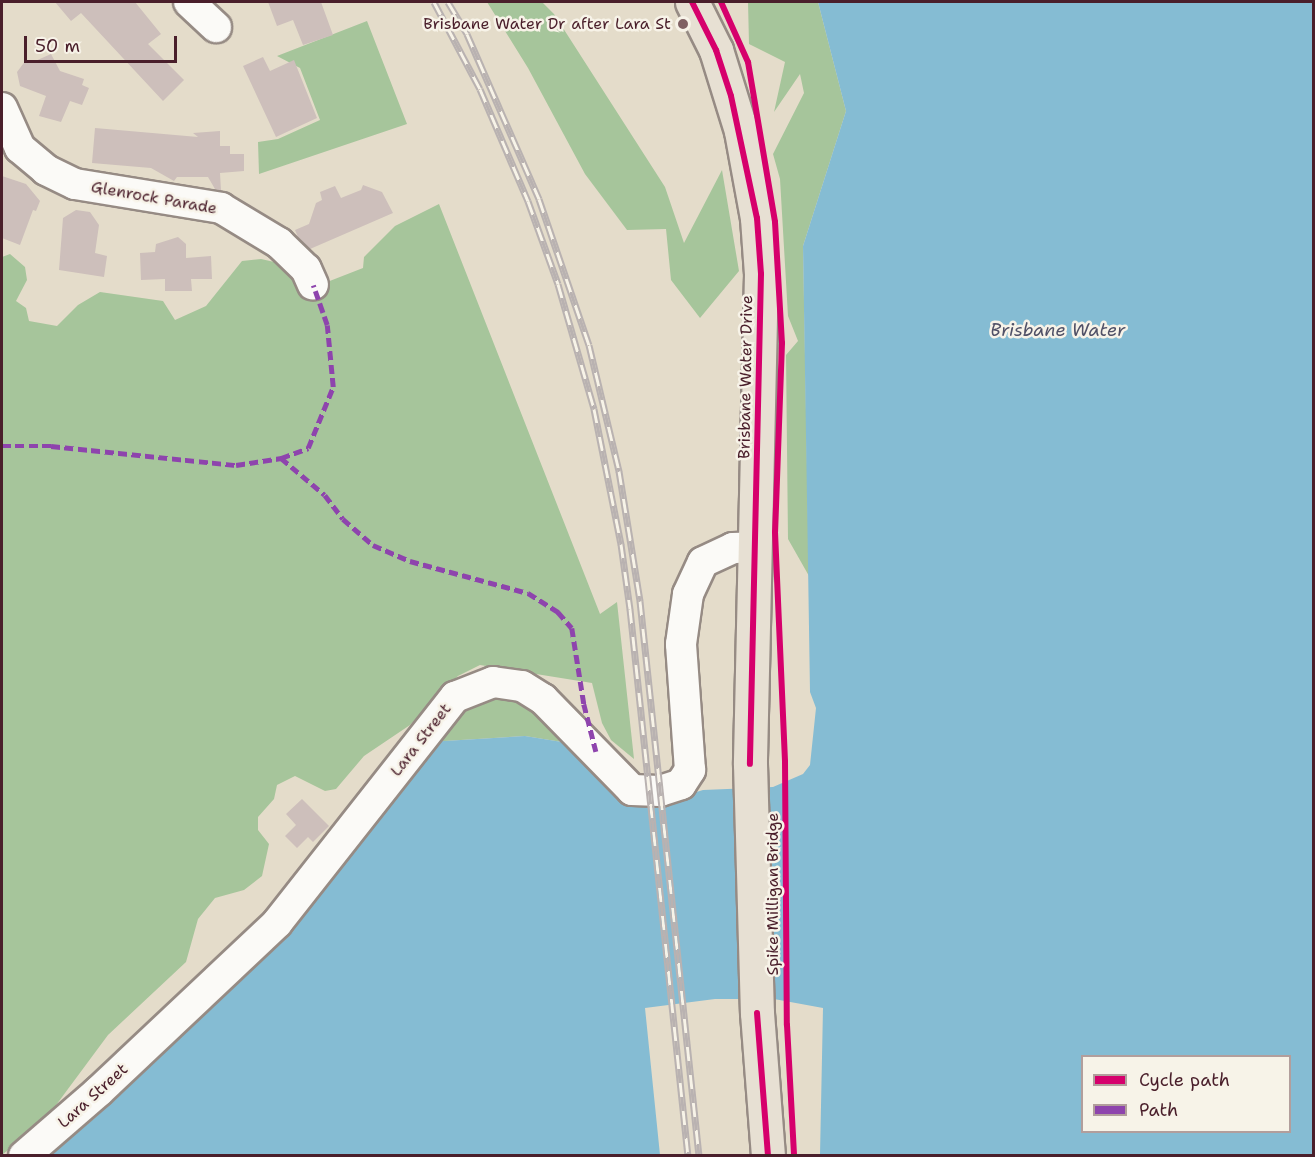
<!DOCTYPE html>
<style>
body{margin:0}
#map{position:relative;width:1315px;height:1157px;overflow:hidden;background:#e4dcca;font-family:"Shantell Sans",sans-serif}
div>[style]{position:absolute}
.forest>*{inset:0;background:#a6c59b}
.water>*{inset:0;background:#85bcd3}
.building>*{inset:0;background:#cdbfbb}
.roads{filter:drop-shadow(2px 0 #968b84) drop-shadow(-2px 0 #968b84) drop-shadow(0 2px #968b84) drop-shadow(0 -2px #968b84)}
.minor>*{height:30px;margin:-15px;padding:0 15px;transform-origin:15px;border-radius:15px;background:#fbfaf7}
.major>*{height:33px;margin:-16.5px;padding:0 16.5px;transform-origin:16.5px;border-radius:16.5px;background:#e7e0d3}
.rail>*{height:7px;margin-top:-3.5px;transform-origin:0;background:repeating-linear-gradient(90deg,#f7f3e8 0 14px,#b9b2b1 0 28px);box-sizing:border-box;border-block:2px solid #b9b2b1}
.quiet>*{height:4.5px;margin-top:-2.25px;transform-origin:0;background:repeating-linear-gradient(90deg,#8e44ad 0 9px,transparent 0 13.5px)}
.cycleway>*{height:6px;margin:-3px;padding:0 3px;transform-origin:3px;border-radius:3px;background:#d6006c}
.dots>*{width:16px;height:16px;translate:-50% -50%;box-sizing:border-box;border:3px solid #f7f3e8;border-radius:50%}
span{translate:-50% -50%;white-space:nowrap;text-align:center;line-height:1.15;-webkit-text-stroke:5px #f7f3e8;paint-order:stroke}
.poi-label{font-size:16px;color:#4a1f2b}
.right{translate:-100% -50%;text-align:right}
.street-label{font-size:16px;color:#4a1f2b}
.water-label{font-size:18px;color:#505167;font-style:italic}
.frame{position:absolute;inset:0;border:3px solid #4a1f2b;pointer-events:none}
.legend{position:absolute;left:1081px;top:1055px;width:210px;height:78px;box-sizing:border-box;background:#f7f3e8;border:2px solid #b29e9c;margin:0;padding:8px 10px;list-style:none;font-size:18px;color:#4a1f2b}
.legend li{display:flex;align-items:center;gap:12px;height:30px}
.legend b{width:30px;border:2px solid #b29e9c}
.scale{position:absolute;left:24px;top:36px;width:153px;height:27px;box-sizing:border-box;border:3px solid #4a1f2b;border-top:0;padding-left:8px;font-size:18px;line-height:21px;white-space:nowrap;color:#4a1f2b;-webkit-text-stroke:4px #f7f3e8;paint-order:stroke}
</style>
<div id="map">
<div class="forest">
<div style="clip-path:polygon(487px 2px,542px 2px,554px 14px,665px 187px,684px 243px,722px 170px,739px 271px,700px 318px,671px 280px,666px 229px,627px 230px,585px 174px,528px 68px)"></div>
<div style="clip-path:polygon(748px 2px,818px 2px,846px 111px,803px 246px,809px 576px,788px 539px,786px 355px,798px 341px,788px 316px,780px 179px,773px 154px,804px 93px,800px 74px,774px 112px,785px 62px,749px 44px)"></div>
<div style="clip-path:polygon(367px 21px,407px 124px,259px 174px,258px 142px,278px 139px,320px 120px,300px 68px,277px 56px)"></div>
<div style="clip-path:polygon(439px 204px,600px 614px,617px 602px,634px 759px,611px 740px,602px 723px,592px 683px,480px 665px,458px 676px,410px 725px,364px 756px,336px 789px,325px 791px,295px 776px,277px 785px,274px 799px,258px 817px,258px 830px,269px 844px,262px 876px,244px 890px,215px 898px,198px 919px,186px 962px,108px 1035px,45px 1120px,2px 1155px,2px 257px,10px 254px,25px 267px,27px 280px,16px 301px,26px 308px,29px 321px,57px 326px,78px 305px,100px 292px,163px 301px,175px 320px,206px 306px,242px 261px,261px 259px,292px 266px,322px 284px,363px 268px,364px 257px,395px 226px)"></div>
<div style="clip-path:polygon(516px 691px,560px 735px,562px 742px,525px 736px,428px 742px,465px 700px)"></div>
</div>
<div class="water">
<div style="clip-path:polygon(evenodd,818px 2px,1313px 2px,1313px 1155px,820px 1155px,823px 1008px,774px 999px,715px 999px,645px 1008px,660px 1155px,49px 1156px,96px 1117px,136px 1074px,223px 996px,428px 742px,525px 736px,562px 742px,594px 764px,673px 799px,703px 790px,773px 787px,803px 774px,810px 765px,816px 708px,810px 692px,803px 246px,846px 111px,818px 2px,1082px 1056px,1290px 1056px,1290px 1132px,1082px 1132px,1082px 1056px)"></div>
</div>
<div class="building">
<div style="clip-path:polygon(55px 2px,135px 2px,161px 34px,148px 44px,184px 80px,163px 101px,81px 13px,71px 21px)"></div>
<div style="clip-path:polygon(268px 2px,321px 2px,333px 35px,303px 45px,293px 20px,277px 26px)"></div>
<div style="clip-path:polygon(51px 54px,60px 71px,84px 79px,82px 85px,89px 88px,82px 105px,70px 101px,61px 122px,39px 116px,46px 96px,20px 86px,17px 72px,26px 60px,33px 62px)"></div>
<div style="clip-path:polygon(263px 57px,270px 71px,294px 60px,317px 118px,276px 137px,243px 66px)"></div>
<div style="clip-path:polygon(95px 128px,198px 137px,193px 133px,220px 131px,220px 146px,230px 146px,230px 154px,244px 154px,244px 171px,220px 173px,221px 191px,215px 189px,208px 177px,177px 177px,174px 181px,151px 168px,92px 163px)"></div>
<div style="clip-path:polygon(2px 176px,26px 184px,40px 201px,36px 211px,33px 210px,20px 245px,2px 238px)"></div>
<div style="clip-path:polygon(363px 185px,382px 192px,393px 213px,310px 249px,298px 237px,295px 230px,309px 224px,316px 203px,322px 200px,320px 192px,335px 186px,341px 198px,361px 190px)"></div>
<div style="clip-path:polygon(76px 210px,90px 212px,99px 225px,95px 253px,107px 256px,104px 277px,59px 270px,63px 218px)"></div>
<div style="clip-path:polygon(178px 237px,186px 244px,186px 258px,211px 256px,212px 279px,191px 279px,192px 291px,165px 291px,165px 279px,141px 280px,140px 253px,155px 252px,156px 244px)"></div>
<div style="clip-path:polygon(302px 799px,329px 826px,313px 842px,308px 837px,297px 848px,285px 836px,296px 825px,286px 814px)"></div>
</div>
<div class="roads">
<div class="minor">
<div style="left:189px;top:2px;width:37px;rotate:43deg"></div>
<div style="left:2px;top:108px;width:44px;rotate:65.8deg"></div>
<div style="left:20px;top:148px;width:34px;rotate:40deg"></div>
<div style="left:46px;top:170px;width:32px;rotate:26deg"></div>
<div style="left:75px;top:184px;width:148px;rotate:9.3deg"></div>
<div style="left:221px;top:208px;width:68px;rotate:31.1deg"></div>
<div style="left:279px;top:243px;width:37px;rotate:44deg"></div>
<div style="left:306px;top:269px;width:17px;rotate:66deg"></div>
<div style="left:24px;top:1156px;width:99px;rotate:-40.9deg"></div>
<div style="left:99px;top:1091px;width:245px;rotate:-43.3deg"></div>
<div style="left:277px;top:923px;width:288px;rotate:-51.8deg"></div>
<div style="left:455px;top:697px;width:41px;rotate:-21.5deg"></div>
<div style="left:493px;top:682px;width:29px;rotate:8deg"></div>
<div style="left:522px;top:686px;width:25px;rotate:32deg"></div>
<div style="left:543px;top:699px;width:127px;rotate:45.6deg"></div>
<div style="left:632px;top:790px;width:28px;rotate:2deg"></div>
<div style="left:660px;top:791px;width:22px;rotate:-18deg"></div>
<div style="left:681px;top:784px;width:17px;rotate:-57deg"></div>
<div style="left:690px;top:770px;width:126px;rotate:-94.1deg"></div>
<div style="left:681px;top:644px;width:50px;rotate:-82deg"></div>
<div style="left:688px;top:594px;width:35px;rotate:-65deg"></div>
<div style="left:703px;top:562px;width:33px;rotate:-25deg"></div>
<div style="left:733px;top:548px;width:23px;rotate:-2deg"></div>
</div>
<div class="major">
<div style="left:692px;top:2px;width:54px;rotate:63.4deg"></div>
<div style="left:716px;top:50px;width:85px;rotate:72.8deg"></div>
<div style="left:741px;top:131px;width:88px;rotate:79.6deg"></div>
<div style="left:757px;top:218px;width:56px;rotate:85.9deg"></div>
<div style="left:761px;top:274px;width:490px;rotate:91.3deg"></div>
<div style="left:750px;top:764px;width:249px;rotate:88.4deg"></div>
<div style="left:757px;top:1013px;width:143px;rotate:85.6deg"></div>
</div>
</div>
<div class="rail">
<div style="left:434px;top:2px;width:98px;rotate:62.1deg"></div>
<div style="left:480px;top:89px;width:122px;rotate:66.8deg"></div>
<div style="left:528px;top:201px;width:88px;rotate:70.1deg"></div>
<div style="left:558px;top:284px;width:130px;rotate:73.9deg"></div>
<div style="left:594px;top:409px;width:138px;rotate:78.7deg"></div>
<div style="left:621px;top:544px;width:66px;rotate:82.1deg"></div>
<div style="left:630px;top:609px;width:550px;rotate:83.95deg"></div>
<div style="left:448px;top:2px;width:37px;rotate:59deg"></div>
<div style="left:467px;top:34px;width:180px;rotate:66.4deg"></div>
<div style="left:539px;top:199px;width:154px;rotate:71.1deg"></div>
<div style="left:589px;top:345px;width:130px;rotate:76.6deg"></div>
<div style="left:619px;top:471px;width:132px;rotate:80.8deg"></div>
<div style="left:640px;top:601px;width:558px;rotate:83.93deg"></div>
</div>
<div class="quiet">
<div style="left:2px;top:446px;width:49px"></div>
<div style="left:51px;top:446px;width:186px;rotate:5.9deg"></div>
<div style="left:236px;top:465px;width:46px;rotate:-8.8deg"></div>
<div style="left:281px;top:458px;width:57px;rotate:40.1deg"></div>
<div style="left:325px;top:495px;width:30px;rotate:53deg"></div>
<div style="left:343px;top:519px;width:40px;rotate:41deg"></div>
<div style="left:373px;top:545px;width:40px;rotate:23.4deg"></div>
<div style="left:410px;top:561px;width:122px;rotate:15.2deg"></div>
<div style="left:528px;top:593px;width:36px;rotate:32deg"></div>
<div style="left:558px;top:612px;width:21px;rotate:49deg"></div>
<div style="left:572px;top:628px;width:77px;rotate:81deg"></div>
<div style="left:584px;top:704px;width:49px;rotate:75.7deg"></div>
<div style="left:281px;top:458px;width:29px;rotate:-20deg"></div>
<div style="left:308px;top:448px;width:66px;rotate:-67.7deg"></div>
<div style="left:333px;top:387px;width:62px;rotate:-95.5deg"></div>
<div style="left:327px;top:325px;width:42px;rotate:-109.3deg"></div>
</div>
<div class="cycleway">
<div style="left:692px;top:2px;width:54px;rotate:63.4deg"></div>
<div style="left:716px;top:50px;width:48px;rotate:71.9deg"></div>
<div style="left:731px;top:96px;width:125px;rotate:78deg"></div>
<div style="left:757px;top:218px;width:56px;rotate:85.9deg"></div>
<div style="left:761px;top:274px;width:490px;rotate:91.3deg"></div>
<div style="left:721px;top:2px;width:66px;rotate:65.8deg"></div>
<div style="left:748px;top:62px;width:162px;rotate:80.4deg"></div>
<div style="left:775px;top:222px;width:121px;rotate:86.7deg"></div>
<div style="left:782px;top:343px;width:189px;rotate:92.1deg"></div>
<div style="left:775px;top:532px;width:230px;rotate:87.5deg"></div>
<div style="left:785px;top:762px;width:263px;rotate:89.6deg"></div>
<div style="left:787px;top:1025px;width:131px;rotate:86.9deg"></div>
<div style="left:757px;top:1013px;width:143px;rotate:85.6deg"></div>
</div>
<div class="dots">
<div style="left:683px;top:24px;background:#806163"></div>
</div>
<div class="poi-label">
<span class="right" style="left:671px;top:24px">Brisbane Water Dr after Lara St</span>
</div>
<div class="street-label">
<span style="left:154px;top:198px;rotate:10deg">Glenrock Parade</span>
<span style="left:746px;top:377px;rotate:-89deg">Brisbane Water Drive</span>
<span style="left:421px;top:740px;rotate:-52deg">Lara Street</span>
<span style="left:773px;top:894px;rotate:-90deg">Spike Milligan Bridge</span>
<span style="left:93px;top:1096px;rotate:-42deg">Lara Street</span>
</div>
<div class="water-label">
<span style="left:1058px;top:330px">Brisbane Water</span>
</div>
<div class="frame"></div>
<ul class="legend">
<li><b style="height:8px;background:#d6006c"></b>Cycle path</li>
<li><b style="height:8px;background:#8e44ad"></b>Path</li>
</ul>
<div class="scale">50 m</div>
</div>
